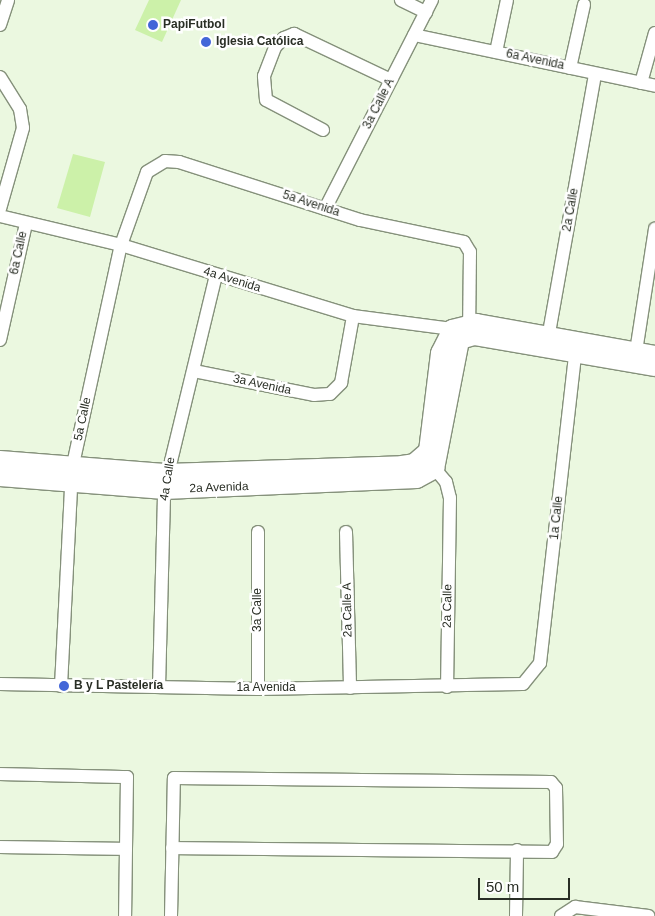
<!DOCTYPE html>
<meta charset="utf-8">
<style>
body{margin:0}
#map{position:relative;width:655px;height:916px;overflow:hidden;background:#ebf8e0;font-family:Arial,sans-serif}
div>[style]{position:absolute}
.green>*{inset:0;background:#ccf1a9}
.roads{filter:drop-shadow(1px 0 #85917b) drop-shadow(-1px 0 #85917b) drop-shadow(0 1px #85917b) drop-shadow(0 -1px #85917b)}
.street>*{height:12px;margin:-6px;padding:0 6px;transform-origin:6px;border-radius:6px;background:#fff}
.secondary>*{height:18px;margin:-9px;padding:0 9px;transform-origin:9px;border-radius:9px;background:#fff}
.dots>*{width:14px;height:14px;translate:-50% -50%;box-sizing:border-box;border:2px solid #fff;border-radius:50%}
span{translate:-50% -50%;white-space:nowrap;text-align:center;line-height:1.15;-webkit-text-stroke:5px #fff;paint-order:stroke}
.poi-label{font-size:12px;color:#292e25;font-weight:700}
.left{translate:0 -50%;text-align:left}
.street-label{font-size:12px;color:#292e25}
.scale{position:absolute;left:478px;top:878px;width:92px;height:22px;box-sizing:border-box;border:2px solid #292e25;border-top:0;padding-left:6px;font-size:15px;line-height:18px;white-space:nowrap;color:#292e25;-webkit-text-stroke:4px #fff;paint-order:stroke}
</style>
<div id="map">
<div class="green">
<div style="clip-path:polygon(149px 0,181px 0,162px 42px,135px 30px)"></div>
<div style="clip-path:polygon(73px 154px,105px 162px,90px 217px,57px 208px)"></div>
</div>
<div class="roads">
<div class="street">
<div style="left:401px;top:0;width:28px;rotate:26deg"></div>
<div style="left:0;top:25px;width:26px;rotate:-72deg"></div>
<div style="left:414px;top:35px;width:246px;rotate:11.9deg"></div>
<div style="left:496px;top:52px;width:53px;rotate:-78.1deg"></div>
<div style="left:570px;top:68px;width:65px;rotate:-77.5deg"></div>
<div style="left:0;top:77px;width:38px;rotate:58deg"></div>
<div style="left:20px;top:109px;width:19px;rotate:81deg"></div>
<div style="left:23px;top:128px;width:84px;rotate:105.9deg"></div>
<div style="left:641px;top:83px;width:52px;rotate:-74.4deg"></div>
<div style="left:323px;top:130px;width:64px;rotate:-152.2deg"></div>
<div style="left:266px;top:100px;width:24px;rotate:-95deg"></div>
<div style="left:264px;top:76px;width:31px;rotate:-69deg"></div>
<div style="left:275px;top:47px;width:13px;rotate:-45deg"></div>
<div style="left:284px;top:38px;width:11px;rotate:-22deg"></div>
<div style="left:294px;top:34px;width:107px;rotate:25.4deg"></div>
<div style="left:325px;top:209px;width:235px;rotate:-62.9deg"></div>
<div style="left:0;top:216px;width:124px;rotate:13.5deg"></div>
<div style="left:121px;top:245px;width:243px;rotate:17deg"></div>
<div style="left:353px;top:316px;width:100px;rotate:7.5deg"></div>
<div style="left:452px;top:329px;width:9px;rotate:54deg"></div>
<div style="left:0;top:340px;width:119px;rotate:-77.4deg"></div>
<div style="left:547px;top:344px;width:274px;rotate:-79.9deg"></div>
<div style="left:635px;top:358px;width:131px;rotate:-81.2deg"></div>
<div style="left:194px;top:371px;width:122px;rotate:11.3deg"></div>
<div style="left:314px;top:395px;width:16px;rotate:-4deg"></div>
<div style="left:330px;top:394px;width:16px;rotate:-45deg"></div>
<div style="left:341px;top:383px;width:68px;rotate:-79.8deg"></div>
<div style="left:430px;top:463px;width:25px;rotate:50deg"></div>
<div style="left:446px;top:482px;width:16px;rotate:76deg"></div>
<div style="left:450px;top:498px;width:189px;rotate:90.9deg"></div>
<div style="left:258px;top:532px;width:157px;rotate:90deg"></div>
<div style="left:346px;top:532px;width:156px;rotate:88.5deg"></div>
<div style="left:0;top:684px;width:258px;rotate:1.1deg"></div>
<div style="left:258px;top:689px;width:265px;rotate:-1.1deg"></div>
<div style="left:523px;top:684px;width:27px;rotate:-51deg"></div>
<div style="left:540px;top:663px;width:311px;rotate:-83.5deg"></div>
<div style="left:61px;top:686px;width:217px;rotate:-87.1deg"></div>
<div style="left:72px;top:469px;width:229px;rotate:-77.7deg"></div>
<div style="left:121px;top:245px;width:77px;rotate:-70.4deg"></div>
<div style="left:147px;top:172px;width:21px;rotate:-31deg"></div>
<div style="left:165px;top:161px;width:14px;rotate:4deg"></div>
<div style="left:179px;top:162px;width:190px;rotate:17.8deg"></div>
<div style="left:360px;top:220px;width:106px;rotate:11.9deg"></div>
<div style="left:464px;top:242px;width:12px;rotate:59deg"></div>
<div style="left:470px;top:252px;width:80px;rotate:90.7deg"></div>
<div style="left:159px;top:687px;width:197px;rotate:-88.5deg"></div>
<div style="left:164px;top:490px;width:221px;rotate:-76.4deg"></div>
<div style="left:0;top:774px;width:127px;rotate:1.4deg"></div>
<div style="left:127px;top:777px;width:139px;rotate:90.8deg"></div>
<div style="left:0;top:847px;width:126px;rotate:0.9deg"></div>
<div style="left:171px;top:916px;width:138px;rotate:-88.8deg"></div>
<div style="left:174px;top:778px;width:377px;rotate:0.6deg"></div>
<div style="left:551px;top:782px;width:8px;rotate:50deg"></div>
<div style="left:556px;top:788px;width:56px;rotate:89deg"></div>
<div style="left:557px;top:844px;width:9px;rotate:122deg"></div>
<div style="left:552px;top:852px;width:380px;rotate:-179.4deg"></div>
<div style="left:516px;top:916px;width:66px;rotate:-89.1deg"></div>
<div style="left:561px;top:916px;width:17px;rotate:-33deg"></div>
<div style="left:575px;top:907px;width:74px;rotate:7deg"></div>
</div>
<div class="secondary">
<div style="left:0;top:460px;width:168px;rotate:4.5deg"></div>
<div style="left:167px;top:473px;width:235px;rotate:-1.9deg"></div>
<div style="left:402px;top:465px;width:12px;rotate:-9deg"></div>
<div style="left:414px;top:463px;width:18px;rotate:-41deg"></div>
<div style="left:428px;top:451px;width:99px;rotate:-83deg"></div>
<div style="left:440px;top:353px;width:27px;rotate:-63deg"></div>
<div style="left:452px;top:329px;width:25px;rotate:-14deg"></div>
<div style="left:476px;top:323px;width:182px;rotate:10.1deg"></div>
<div style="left:0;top:477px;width:165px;rotate:4.5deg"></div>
<div style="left:164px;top:490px;width:253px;rotate:-2.5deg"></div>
<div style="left:417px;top:479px;width:21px;rotate:-29deg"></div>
<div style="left:435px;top:469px;width:131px;rotate:-79deg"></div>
<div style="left:460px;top:340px;width:15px;rotate:-16deg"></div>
<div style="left:474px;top:336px;width:184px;rotate:9.7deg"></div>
</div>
</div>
<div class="dots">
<div style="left:153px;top:25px;background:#4366d8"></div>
<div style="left:206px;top:42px;background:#4366d8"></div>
<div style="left:64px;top:686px;background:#4366d8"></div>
</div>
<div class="poi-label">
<span class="left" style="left:163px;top:25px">PapiFutbol</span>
<span class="left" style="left:216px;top:42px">Iglesia Católica</span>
<span class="left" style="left:74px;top:686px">B y L Pastelería</span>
</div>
<div class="street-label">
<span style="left:535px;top:60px;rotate:12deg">6a Avenida</span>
<span style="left:379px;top:104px;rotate:-63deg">3a Calle A</span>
<span style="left:311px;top:204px;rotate:18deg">5a Avenida</span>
<span style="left:571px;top:210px;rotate:-80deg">2a Calle</span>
<span style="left:19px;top:253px;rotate:-78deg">6a Calle</span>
<span style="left:232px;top:280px;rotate:17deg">4a Avenida</span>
<span style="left:262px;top:385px;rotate:12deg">3a Avenida</span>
<span style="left:83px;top:419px;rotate:-78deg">5a Calle</span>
<span style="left:168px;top:479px;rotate:-81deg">4a Calle</span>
<span style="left:219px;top:488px;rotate:-2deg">2a Avenida</span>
<span style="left:557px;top:518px;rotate:-84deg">1a Calle</span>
<span style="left:448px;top:606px;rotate:-89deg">2a Calle</span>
<span style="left:258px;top:610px;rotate:-90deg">3a Calle</span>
<span style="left:348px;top:610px;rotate:-91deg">2a Calle A</span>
<span style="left:266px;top:688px">1a Avenida</span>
</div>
<div class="scale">50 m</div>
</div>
